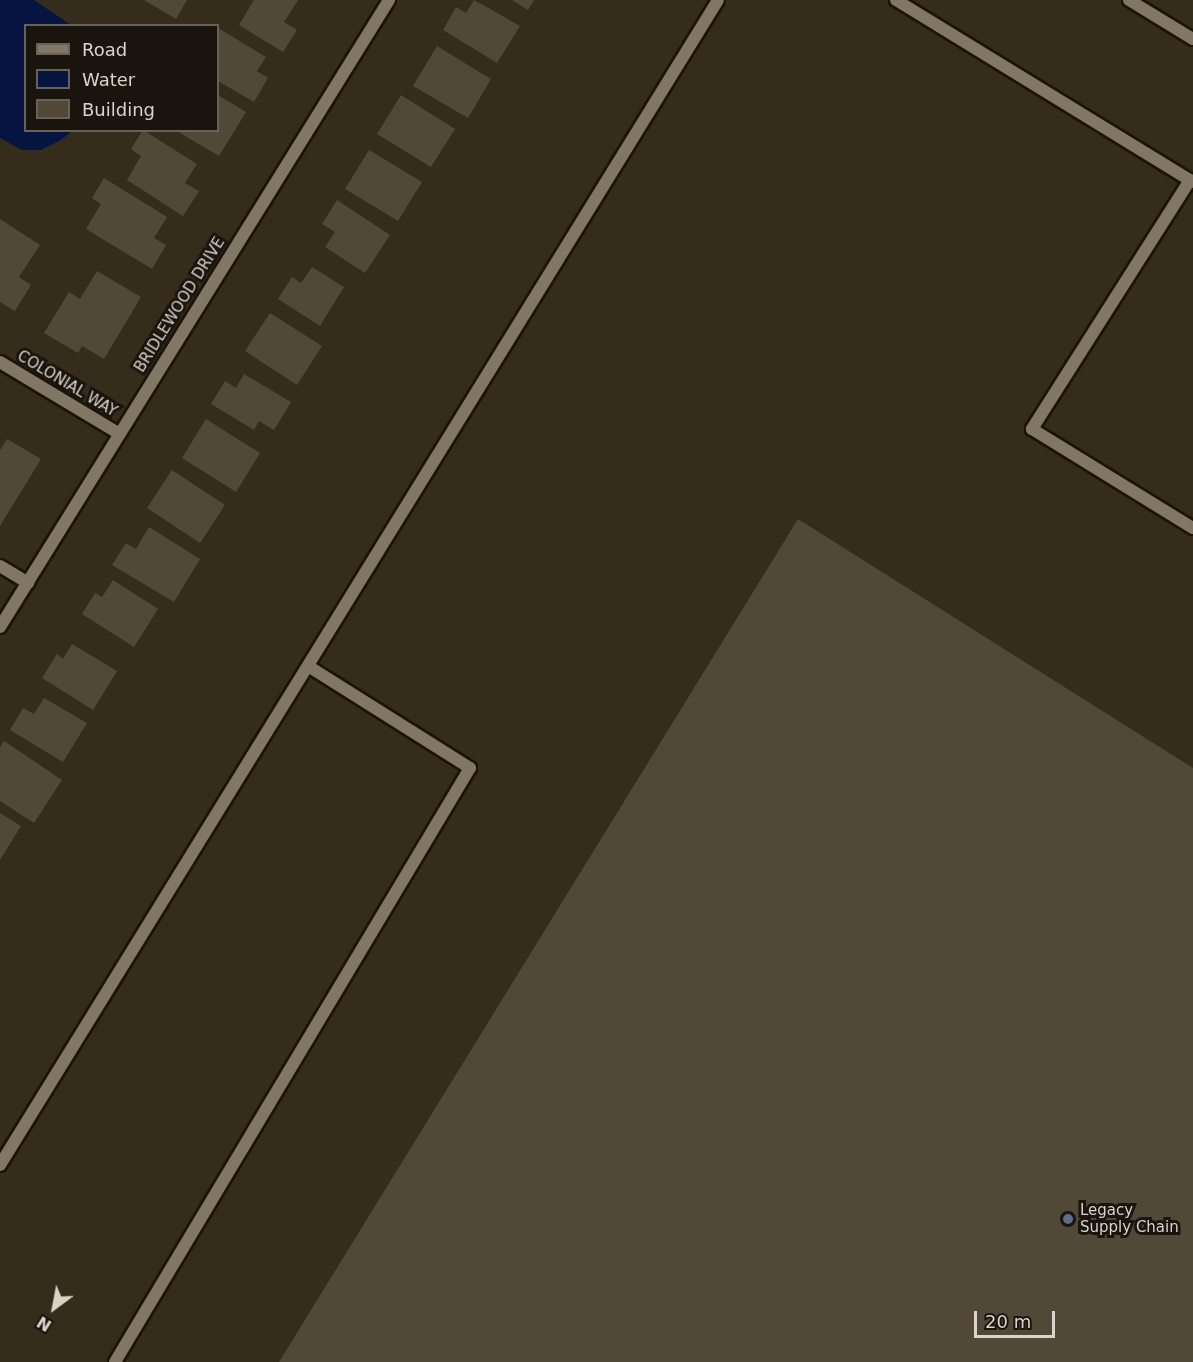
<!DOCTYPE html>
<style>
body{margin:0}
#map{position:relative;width:1193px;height:1362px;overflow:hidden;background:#352c1c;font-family:"DejaVu Sans",sans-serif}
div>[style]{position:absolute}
.water>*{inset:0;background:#06153f}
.building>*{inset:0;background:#524837}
.roads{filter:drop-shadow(2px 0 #1d1405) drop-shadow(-2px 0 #1d1405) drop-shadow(0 2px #1d1405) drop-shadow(0 -2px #1d1405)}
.lane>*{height:12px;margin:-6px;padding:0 6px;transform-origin:6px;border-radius:6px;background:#827765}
.street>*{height:12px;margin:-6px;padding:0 6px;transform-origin:6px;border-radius:6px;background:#827765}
.dots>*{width:16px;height:16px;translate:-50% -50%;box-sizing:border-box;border:3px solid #19150e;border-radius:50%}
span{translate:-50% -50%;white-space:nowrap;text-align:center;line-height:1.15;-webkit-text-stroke:6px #19150e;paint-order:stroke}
.street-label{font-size:15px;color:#d9d4c9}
.poi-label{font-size:15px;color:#d9d4c9}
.left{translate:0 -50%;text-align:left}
.legend{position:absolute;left:24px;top:24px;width:195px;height:108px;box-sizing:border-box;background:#19150e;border:2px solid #666159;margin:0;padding:8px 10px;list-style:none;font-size:18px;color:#d9d4c9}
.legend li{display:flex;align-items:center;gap:12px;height:30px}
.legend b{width:30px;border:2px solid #666159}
.north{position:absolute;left:24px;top:1278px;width:60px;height:60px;-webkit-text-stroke:4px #19150e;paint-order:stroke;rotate:212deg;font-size:16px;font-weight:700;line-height:24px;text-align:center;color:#d9d4c9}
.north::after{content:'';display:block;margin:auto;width:21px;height:27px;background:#d9d4c9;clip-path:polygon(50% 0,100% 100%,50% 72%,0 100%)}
.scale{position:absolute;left:974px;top:1311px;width:81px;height:27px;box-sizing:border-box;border:3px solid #d9d4c9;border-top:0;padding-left:8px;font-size:18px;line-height:21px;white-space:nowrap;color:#d9d4c9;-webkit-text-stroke:4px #19150e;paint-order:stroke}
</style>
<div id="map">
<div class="water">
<div style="clip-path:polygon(0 0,34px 0,71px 25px,26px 26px,26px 130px,72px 131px,61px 140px,41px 150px,22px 150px,0 138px)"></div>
</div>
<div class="building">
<div style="clip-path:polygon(144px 0,187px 0,176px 19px)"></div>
<div style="clip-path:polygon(254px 0,298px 0,284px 22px,297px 30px,283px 52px,239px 25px)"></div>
<div style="clip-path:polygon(474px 0,520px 26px,497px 63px,443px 30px,456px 7px,466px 13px)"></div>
<div style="clip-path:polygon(512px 0,534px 0,528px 10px)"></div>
<div style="clip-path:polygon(218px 28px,266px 57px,257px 71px,268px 78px,254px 102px,218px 81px)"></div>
<div style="clip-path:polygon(437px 46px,491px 79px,468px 118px,413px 86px)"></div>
<div style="clip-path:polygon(218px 95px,246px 112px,219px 156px,175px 130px,218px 130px)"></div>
<div style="clip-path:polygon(401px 95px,455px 129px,431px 167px,377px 134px)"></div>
<div style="clip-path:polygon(143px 130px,197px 164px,185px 183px,199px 191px,183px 216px,127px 180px,141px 156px,131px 149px)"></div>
<div style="clip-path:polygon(369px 150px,422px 182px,398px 221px,345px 189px)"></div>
<div style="clip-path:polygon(104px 178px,167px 217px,154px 238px,166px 245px,152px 269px,86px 229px,101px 204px,92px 198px)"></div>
<div style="clip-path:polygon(337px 200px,390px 235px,365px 273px,325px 247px,335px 232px,322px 224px)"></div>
<div style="clip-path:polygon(0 219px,40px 245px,19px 277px,31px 285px,15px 311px,0 302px)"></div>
<div style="clip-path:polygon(312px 267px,344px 287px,320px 326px,278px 299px,292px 277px,301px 283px)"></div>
<div style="clip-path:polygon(97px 271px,141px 297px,104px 359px,82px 346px,78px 353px,44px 333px,69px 292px,80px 299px)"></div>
<div style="clip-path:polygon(270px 313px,322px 346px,297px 385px,245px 351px)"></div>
<div style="clip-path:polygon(244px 374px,291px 402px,274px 430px,259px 421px,254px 430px,211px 404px,225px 381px,236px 388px)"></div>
<div style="clip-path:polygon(206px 419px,260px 453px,236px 492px,182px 458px)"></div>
<div style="clip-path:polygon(7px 439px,41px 459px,0 526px,0 450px)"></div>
<div style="clip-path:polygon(172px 470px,225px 505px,200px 543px,147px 508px)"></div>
<div style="clip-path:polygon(798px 519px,1193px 768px,1193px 1362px,279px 1362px)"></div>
<div style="clip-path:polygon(149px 527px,200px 559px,174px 602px,112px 565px,126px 543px,136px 549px)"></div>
<div style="clip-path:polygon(113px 580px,158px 609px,134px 647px,82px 614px,95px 593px,102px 597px)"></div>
<div style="clip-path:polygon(72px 644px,117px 671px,93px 710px,42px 678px,57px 654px,63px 659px)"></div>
<div style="clip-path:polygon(44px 698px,87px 723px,63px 762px,10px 730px,23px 708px,34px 714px)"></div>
<div style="clip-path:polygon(4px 741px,62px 780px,34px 823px,0 801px,0 747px)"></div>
<div style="clip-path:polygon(0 813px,21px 826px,0 860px)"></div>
</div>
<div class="roads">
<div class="lane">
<div style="left:896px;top:0;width:348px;rotate:31.5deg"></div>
<div style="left:1190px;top:180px;width:295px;rotate:122.4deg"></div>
<div style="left:1032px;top:429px;width:189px;rotate:31.6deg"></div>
<div style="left:0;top:566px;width:33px;rotate:31deg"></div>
<div style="left:0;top:1165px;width:1368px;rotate:-58.35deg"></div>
<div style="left:115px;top:1362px;width:692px;rotate:-59.14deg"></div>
<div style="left:470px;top:768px;width:191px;rotate:-147.8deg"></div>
</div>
<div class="street">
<div style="left:1129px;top:0;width:75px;rotate:31.4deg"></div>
<div style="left:0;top:362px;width:138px;rotate:31deg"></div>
<div style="left:0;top:627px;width:738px;rotate:-58.18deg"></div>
</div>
</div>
<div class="dots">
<div style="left:1068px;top:1219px;background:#5c6f8a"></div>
</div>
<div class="street-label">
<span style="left:180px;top:305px;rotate:-58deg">BRIDLEWOOD DRIVE</span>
<span style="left:67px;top:384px;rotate:31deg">COLONIAL WAY</span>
</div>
<div class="poi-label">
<span class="left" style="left:1080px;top:1219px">Legacy<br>Supply Chain</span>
</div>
<ul class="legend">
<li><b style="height:8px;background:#827765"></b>Road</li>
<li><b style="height:16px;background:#06153f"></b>Water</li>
<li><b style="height:16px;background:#524837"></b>Building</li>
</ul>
<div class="north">N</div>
<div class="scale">20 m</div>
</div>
